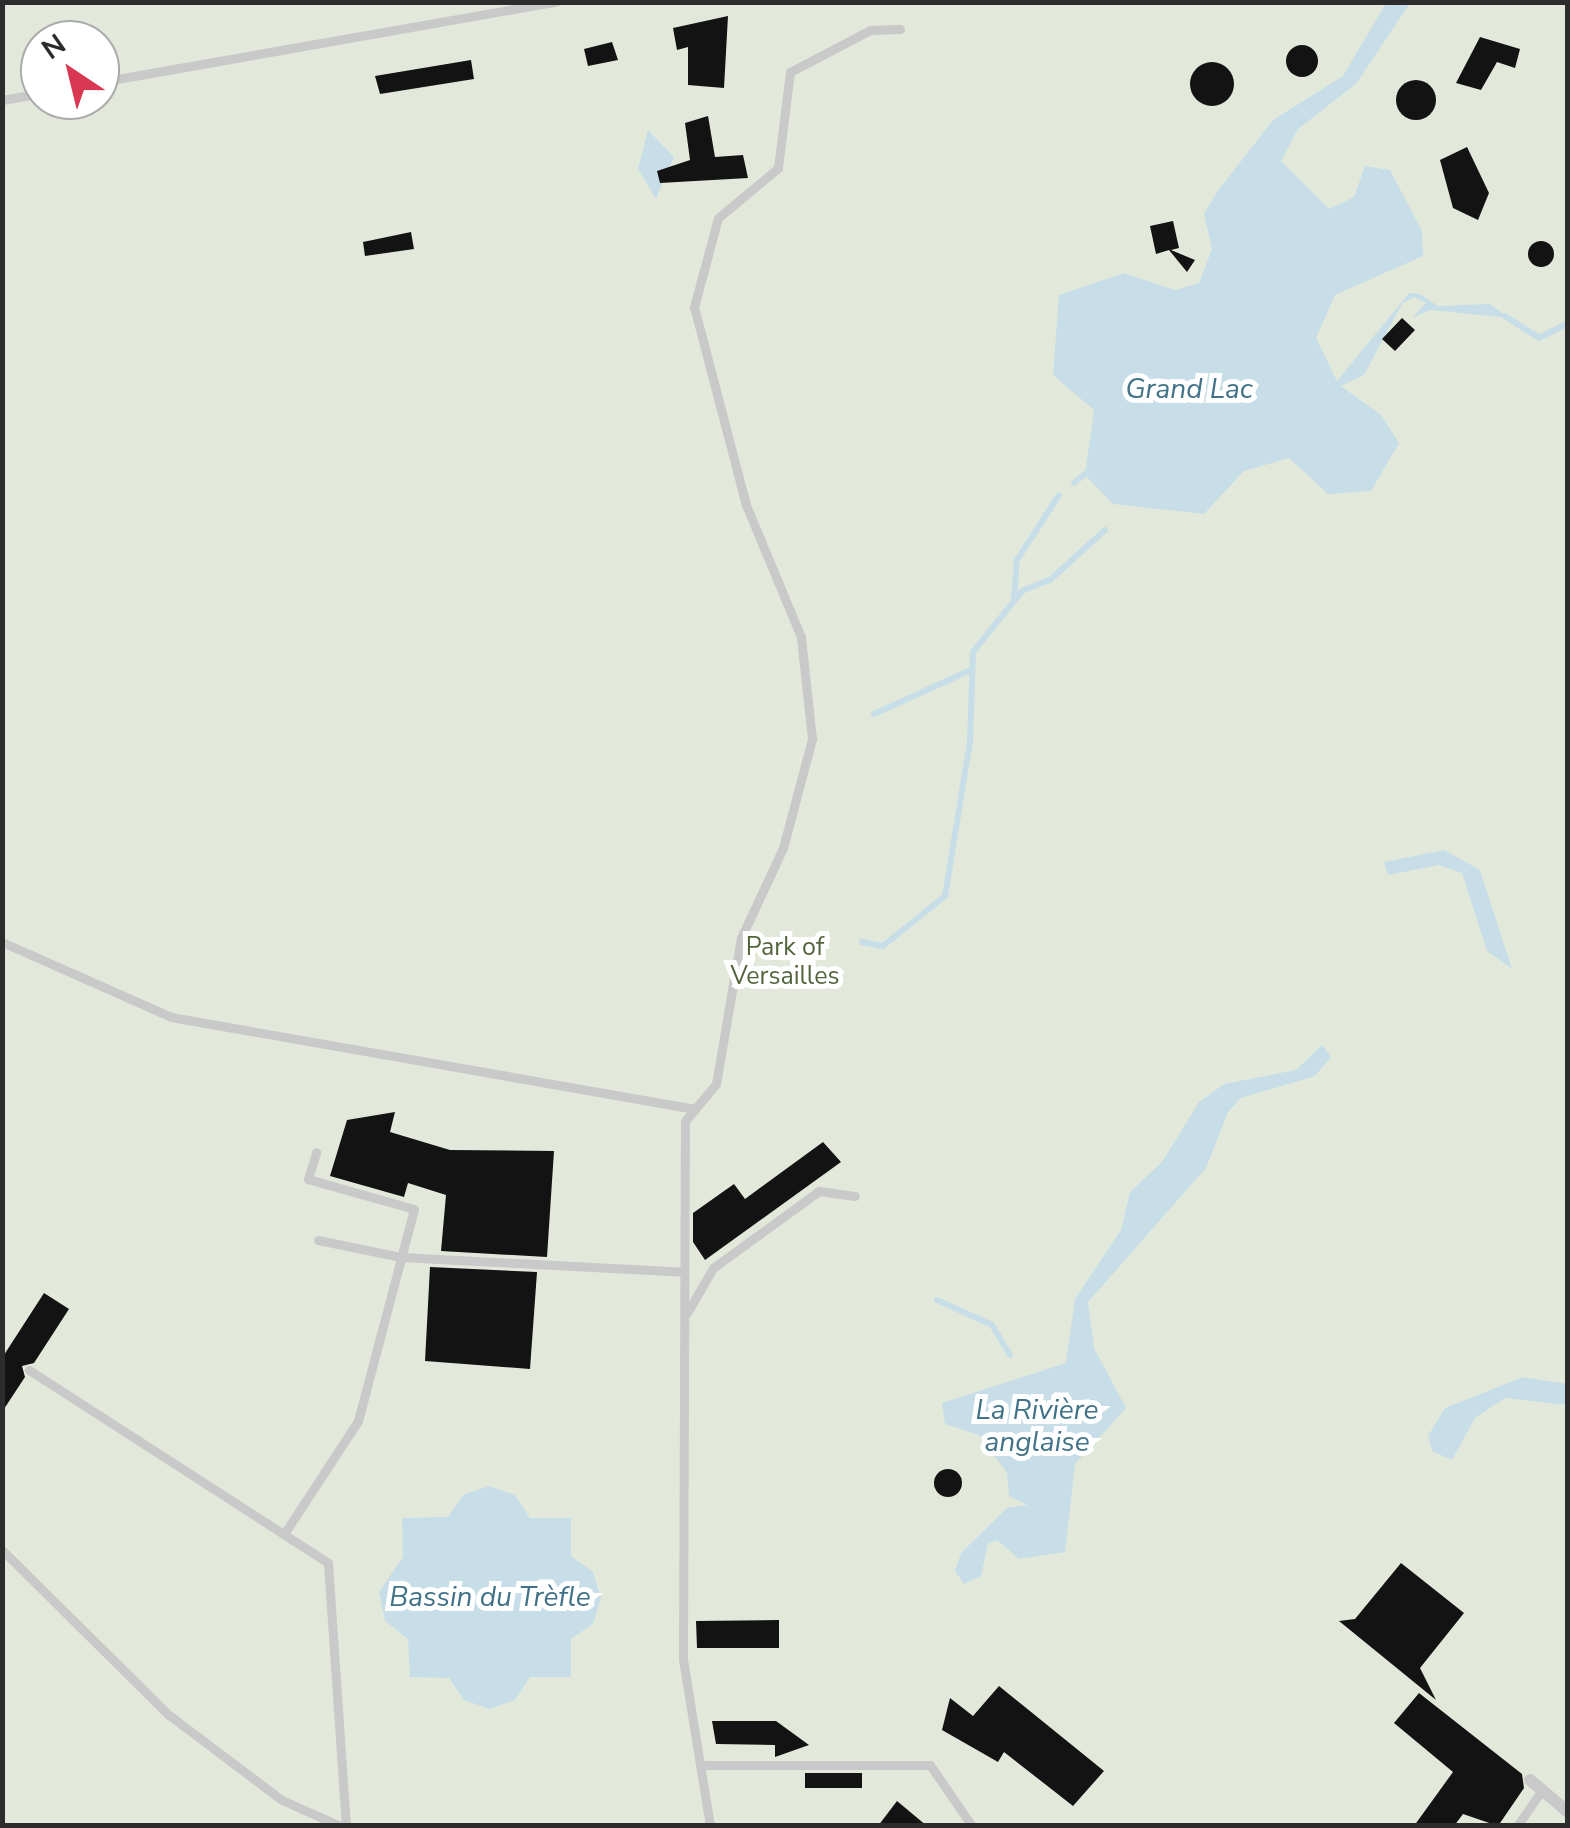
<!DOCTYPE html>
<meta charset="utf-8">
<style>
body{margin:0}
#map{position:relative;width:1570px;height:1828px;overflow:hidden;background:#fff;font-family:"Nunito Sans",sans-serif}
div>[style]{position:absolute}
.green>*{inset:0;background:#e3e9da}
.water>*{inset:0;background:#c7dee8}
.stream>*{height:6px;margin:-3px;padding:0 3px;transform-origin:3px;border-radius:3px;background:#c7dee8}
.building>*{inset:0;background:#131313}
.round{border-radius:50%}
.service>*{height:9px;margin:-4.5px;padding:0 4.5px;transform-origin:4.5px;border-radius:4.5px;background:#c9c9c9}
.pedestrian>*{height:12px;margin:-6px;padding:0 6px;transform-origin:6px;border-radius:6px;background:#c9c9c9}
span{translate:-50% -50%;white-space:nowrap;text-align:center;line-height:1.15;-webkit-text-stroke:10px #fff;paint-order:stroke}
.park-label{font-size:25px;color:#53643d}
.water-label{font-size:28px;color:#407288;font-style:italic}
.frame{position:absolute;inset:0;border:5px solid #2c2c2c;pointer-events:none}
.north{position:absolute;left:20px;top:20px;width:100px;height:100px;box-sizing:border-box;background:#fff;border:2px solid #ababab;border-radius:50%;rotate:325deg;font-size:28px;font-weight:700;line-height:40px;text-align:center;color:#2c2c2c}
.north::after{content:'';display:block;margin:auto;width:35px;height:45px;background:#d93852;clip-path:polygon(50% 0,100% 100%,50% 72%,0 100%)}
</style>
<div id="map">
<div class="green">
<div style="clip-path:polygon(evenodd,2px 3px,1567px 3px,1567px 1825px,3px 1825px,2px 3px,40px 40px,100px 40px,100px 100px,40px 100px,40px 40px)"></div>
</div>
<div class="water">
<div style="clip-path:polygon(1386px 3px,1410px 3px,1356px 84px,1298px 129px,1281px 161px,1329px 209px,1354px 197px,1365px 166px,1390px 170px,1422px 231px,1423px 256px,1335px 295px,1316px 338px,1337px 381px,1409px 293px,1420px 294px,1438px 306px,1490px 304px,1509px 318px,1430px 310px,1412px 318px,1426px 303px,1414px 297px,1402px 304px,1364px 375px,1341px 386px,1381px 415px,1399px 443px,1371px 491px,1328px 494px,1289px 458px,1244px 471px,1204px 514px,1113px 504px,1085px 475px,1094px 410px,1053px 375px,1059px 295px,1124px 273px,1175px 290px,1199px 283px,1212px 249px,1204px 214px,1217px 192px,1273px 120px,1343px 76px)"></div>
<div style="clip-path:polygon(648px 130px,674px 157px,656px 199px,638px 169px)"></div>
<div style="clip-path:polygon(1444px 850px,1480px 870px,1512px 969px,1487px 951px,1462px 873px,1439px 865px,1388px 875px,1384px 862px)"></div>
<div style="clip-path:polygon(1322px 1045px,1331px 1057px,1315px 1076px,1241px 1098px,1228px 1112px,1206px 1168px,1088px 1302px,1094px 1348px,1126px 1408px,1075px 1464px,1065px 1552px,1019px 1559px,997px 1540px,988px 1544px,981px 1576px,964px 1584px,955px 1571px,961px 1553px,1007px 1508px,1027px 1505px,1009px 1496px,1007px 1473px,979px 1435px,945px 1424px,942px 1403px,1066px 1363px,1075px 1299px,1121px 1230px,1130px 1192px,1162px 1162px,1199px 1102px,1224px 1084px,1296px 1070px)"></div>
<div style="clip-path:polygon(1523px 1377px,1567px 1384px,1567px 1405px,1505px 1398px,1475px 1418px,1452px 1460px,1432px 1451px,1428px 1436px,1445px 1408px)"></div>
<div style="clip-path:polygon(489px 1486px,515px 1495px,530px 1518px,571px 1518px,571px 1556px,593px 1572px,601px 1598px,593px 1624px,571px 1639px,571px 1677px,530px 1677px,515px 1700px,490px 1709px,464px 1700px,449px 1678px,410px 1677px,408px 1639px,385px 1621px,379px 1592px,403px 1557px,402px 1518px,448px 1517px,463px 1495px)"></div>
</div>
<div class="stream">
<div style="left:1505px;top:316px;width:40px;rotate:32.9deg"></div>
<div style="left:1539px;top:338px;width:33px;rotate:-27deg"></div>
<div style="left:1074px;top:483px;width:19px;rotate:-39deg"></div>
<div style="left:1014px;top:599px;width:39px;rotate:-86deg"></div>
<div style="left:1017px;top:560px;width:77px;rotate:-57.1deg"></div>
<div style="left:874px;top:714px;width:104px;rotate:-24.4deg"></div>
<div style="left:862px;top:942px;width:21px;rotate:11deg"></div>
<div style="left:883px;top:946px;width:80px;rotate:-38.9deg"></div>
<div style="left:945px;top:896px;width:156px;rotate:-80.8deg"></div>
<div style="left:970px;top:742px;width:90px;rotate:-88.1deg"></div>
<div style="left:973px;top:652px;width:78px;rotate:-51.2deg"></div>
<div style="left:1022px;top:591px;width:31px;rotate:-22deg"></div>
<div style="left:1051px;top:579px;width:73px;rotate:-42.2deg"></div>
<div style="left:937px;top:1300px;width:60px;rotate:24.4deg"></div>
<div style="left:992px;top:1325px;width:35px;rotate:59deg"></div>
</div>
<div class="building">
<div style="clip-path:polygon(728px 16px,724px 88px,688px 85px,688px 47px,677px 50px,673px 28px)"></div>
<div style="clip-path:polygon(1480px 37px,1520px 49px,1515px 68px,1497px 62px,1481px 90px,1456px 83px)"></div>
<div style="clip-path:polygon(612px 42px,618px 60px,588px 66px,584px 49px)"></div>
<div class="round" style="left:1286px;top:45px;width:32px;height:32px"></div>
<div style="clip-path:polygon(471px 60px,474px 79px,380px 94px,375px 76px)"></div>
<div class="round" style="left:1190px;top:62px;width:44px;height:44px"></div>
<div class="round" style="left:1396px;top:80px;width:40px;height:40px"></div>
<div style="clip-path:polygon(708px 116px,715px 157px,743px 155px,748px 178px,660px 183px,657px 171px,690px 160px,685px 123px)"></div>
<div style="clip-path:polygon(1467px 147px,1489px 193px,1478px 220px,1453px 208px,1440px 160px)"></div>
<div style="clip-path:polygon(1173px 221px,1179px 248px,1171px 250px,1195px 260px,1187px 272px,1169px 250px,1156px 254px,1150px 226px)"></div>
<div style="clip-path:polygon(411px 232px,414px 249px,365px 256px,363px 242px)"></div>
<div class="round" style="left:1528px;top:241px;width:26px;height:26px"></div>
<div style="clip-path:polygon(1402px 318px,1415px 330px,1395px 351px,1382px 339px)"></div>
<div style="clip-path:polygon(395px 1112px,390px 1132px,450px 1150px,554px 1151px,547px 1257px,441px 1251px,446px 1195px,408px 1183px,404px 1197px,330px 1176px,347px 1120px)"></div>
<div style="clip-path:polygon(823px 1142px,841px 1162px,705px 1260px,693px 1242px,693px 1213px,734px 1184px,745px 1199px)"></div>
<div style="clip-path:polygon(430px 1267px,537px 1272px,530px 1369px,425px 1361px)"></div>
<div style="clip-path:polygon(44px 1293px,69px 1309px,34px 1363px,22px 1366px,25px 1377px,2px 1412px,2px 1358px)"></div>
<div class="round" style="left:934px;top:1469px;width:28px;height:28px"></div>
<div style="clip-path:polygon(1401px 1563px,1464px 1613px,1420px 1668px,1436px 1700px,1339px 1621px,1355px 1619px)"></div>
<div style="clip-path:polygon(779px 1620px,779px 1648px,697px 1648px,696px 1621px)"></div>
<div style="clip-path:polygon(999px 1686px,1104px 1771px,1073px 1806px,1004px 1752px,998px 1762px,942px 1730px,950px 1698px,973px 1716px)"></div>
<div style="clip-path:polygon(1419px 1693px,1522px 1774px,1524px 1788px,1498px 1826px,1463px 1814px,1454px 1826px,1414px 1826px,1453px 1772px,1394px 1723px)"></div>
<div style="clip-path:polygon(712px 1721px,776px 1721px,809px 1745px,775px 1757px,775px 1745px,716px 1744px)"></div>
<div style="clip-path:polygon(805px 1773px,862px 1773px,862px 1788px,805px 1788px)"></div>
<div style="clip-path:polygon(897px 1801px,927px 1826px,878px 1826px)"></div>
</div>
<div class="service">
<div style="left:100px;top:82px;width:463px;rotate:-10deg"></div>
<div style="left:2px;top:100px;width:39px;rotate:-10deg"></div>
<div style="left:2px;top:942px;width:185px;rotate:23.9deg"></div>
<div style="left:171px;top:1017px;width:532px;rotate:9.96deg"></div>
<div style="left:318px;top:1240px;width:85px;rotate:11.6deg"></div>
<div style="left:401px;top:1257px;width:283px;rotate:3deg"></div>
<div style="left:687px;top:1313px;width:52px;rotate:-60deg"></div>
<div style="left:713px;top:1268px;width:131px;rotate:-36deg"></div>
<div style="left:819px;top:1191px;width:36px;rotate:8deg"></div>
<div style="left:29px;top:1370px;width:356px;rotate:32.8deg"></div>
<div style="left:328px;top:1563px;width:264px;rotate:86.1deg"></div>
<div style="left:284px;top:1534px;width:135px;rotate:-56.8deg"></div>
<div style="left:358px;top:1421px;width:219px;rotate:-75.2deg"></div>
<div style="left:414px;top:1209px;width:110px;rotate:-164.2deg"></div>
<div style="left:308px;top:1179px;width:28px;rotate:-73deg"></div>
<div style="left:2px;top:1550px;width:235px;rotate:44.7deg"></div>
<div style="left:169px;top:1715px;width:141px;rotate:37deg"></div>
<div style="left:282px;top:1800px;width:64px;rotate:24.1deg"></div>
<div style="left:700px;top:1765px;width:230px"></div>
<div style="left:930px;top:1765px;width:74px;rotate:55.5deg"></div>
<div style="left:710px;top:1826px;width:169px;rotate:-99.2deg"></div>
<div style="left:683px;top:1659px;width:538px;rotate:-89.79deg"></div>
<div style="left:685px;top:1121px;width:48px;rotate:-50deg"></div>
<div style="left:716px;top:1084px;width:148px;rotate:-80.3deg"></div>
<div style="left:741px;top:938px;width:99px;rotate:-65deg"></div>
<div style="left:783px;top:848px;width:113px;rotate:-75.1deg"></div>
<div style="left:812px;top:739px;width:103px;rotate:-96.2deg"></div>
<div style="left:801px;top:637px;width:143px;rotate:-112.6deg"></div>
<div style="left:746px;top:505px;width:205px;rotate:-104.7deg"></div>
<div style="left:694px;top:307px;width:92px;rotate:-74.9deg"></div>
<div style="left:718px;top:218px;width:78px;rotate:-39.8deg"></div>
<div style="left:778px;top:168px;width:97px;rotate:-82.9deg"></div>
<div style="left:790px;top:72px;width:90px;rotate:-27.7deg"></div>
<div style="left:870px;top:30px;width:30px;rotate:-2deg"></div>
<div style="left:1517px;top:1826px;width:44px;rotate:-55.2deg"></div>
</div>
<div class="pedestrian">
<div style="left:1530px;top:1780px;width:50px;rotate:40.1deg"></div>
</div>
<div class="park-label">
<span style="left:785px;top:962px">Park of<br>Versailles</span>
</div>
<div class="water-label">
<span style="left:1189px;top:389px">Grand Lac</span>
<span style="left:1037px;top:1426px">La Rivière<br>anglaise</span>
<span style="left:490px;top:1597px">Bassin du Trèfle</span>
</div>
<div class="frame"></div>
<div class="north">N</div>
</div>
